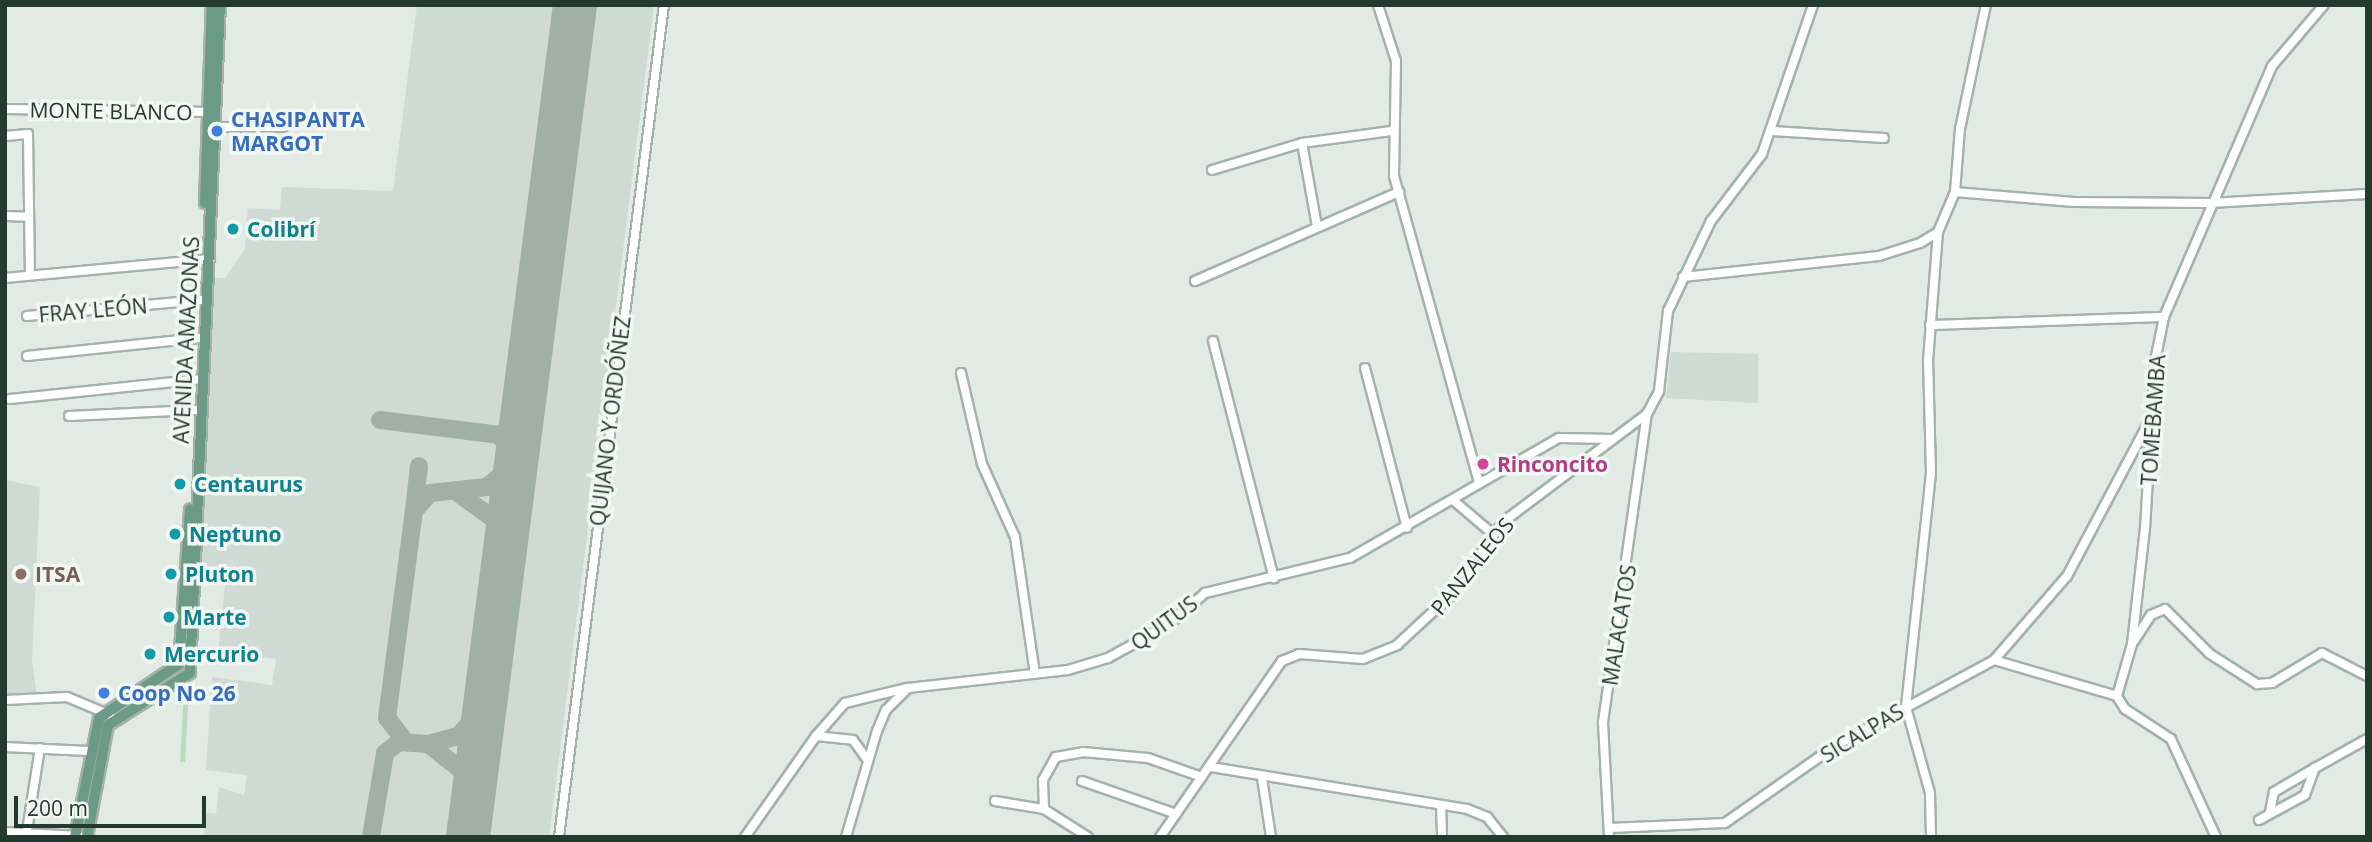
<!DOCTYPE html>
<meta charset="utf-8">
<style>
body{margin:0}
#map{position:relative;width:2372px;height:842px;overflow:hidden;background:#e1eae5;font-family:"Open Sans",sans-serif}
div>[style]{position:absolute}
.built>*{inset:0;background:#d0dad4}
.green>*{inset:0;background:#bcd9c0}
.taxiway>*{height:18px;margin:-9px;padding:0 9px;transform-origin:9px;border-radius:9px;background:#a0afa8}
.runway>*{height:44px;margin:-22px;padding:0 22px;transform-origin:22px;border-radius:22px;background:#a0afa8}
.roads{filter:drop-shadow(2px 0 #a5b1ab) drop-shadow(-2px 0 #a5b1ab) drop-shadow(0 2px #a5b1ab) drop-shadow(0 -2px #a5b1ab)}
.minor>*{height:8px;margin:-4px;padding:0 4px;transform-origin:4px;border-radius:4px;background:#fff}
.major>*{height:10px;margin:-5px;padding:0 5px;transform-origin:5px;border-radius:5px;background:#6b9b87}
.dots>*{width:19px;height:19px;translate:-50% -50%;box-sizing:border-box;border:4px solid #f1f7f3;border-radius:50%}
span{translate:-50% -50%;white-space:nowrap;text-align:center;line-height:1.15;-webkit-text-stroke:7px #f1f7f3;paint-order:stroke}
.street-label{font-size:21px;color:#243930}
.shop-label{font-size:21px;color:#366cbe;font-weight:700}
.left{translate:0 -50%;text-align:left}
.culture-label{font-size:21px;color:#0d838f;font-weight:700}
.hotel-label{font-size:21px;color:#b23c85;font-weight:700}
.education-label{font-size:21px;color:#785e54;font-weight:700}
.frame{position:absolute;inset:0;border:7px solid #243930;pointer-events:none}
.scale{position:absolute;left:14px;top:796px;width:192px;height:32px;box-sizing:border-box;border:4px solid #243930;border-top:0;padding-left:9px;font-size:21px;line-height:24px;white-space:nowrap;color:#243930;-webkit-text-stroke:5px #f1f7f3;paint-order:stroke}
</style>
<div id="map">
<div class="built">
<div style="clip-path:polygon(417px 5px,654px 5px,549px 837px,204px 837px,207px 813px,216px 814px,219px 787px,244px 795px,247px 775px,206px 770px,212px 677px,272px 685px,276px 659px,218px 652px,226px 576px,198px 573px,212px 278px,225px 278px,245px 249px,248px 208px,280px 210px,282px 187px,393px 191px)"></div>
<div style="clip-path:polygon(1671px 352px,1758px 354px,1758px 403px,1666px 398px)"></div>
<div style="clip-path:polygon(5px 480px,40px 487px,32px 661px,37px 695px,5px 701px)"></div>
</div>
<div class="green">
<div style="clip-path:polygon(184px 691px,189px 691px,185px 762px,180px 762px)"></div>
</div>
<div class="taxiway">
<div style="left:380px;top:420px;width:121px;rotate:7.1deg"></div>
<div style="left:500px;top:435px;width:31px;rotate:61deg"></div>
<div style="left:500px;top:435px;width:18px;rotate:-34deg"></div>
<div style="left:515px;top:425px;width:18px;rotate:-63deg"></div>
<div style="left:459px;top:494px;width:44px;rotate:35.8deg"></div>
<div style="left:495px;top:520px;width:40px;rotate:77deg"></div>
<div style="left:414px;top:511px;width:45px;rotate:-83.7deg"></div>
<div style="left:405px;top:741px;width:29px;rotate:-128deg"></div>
<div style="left:387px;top:718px;width:209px;rotate:-82.6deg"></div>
<div style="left:414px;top:511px;width:24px;rotate:-48deg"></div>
<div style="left:430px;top:493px;width:57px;rotate:-6deg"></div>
<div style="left:487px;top:487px;width:25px;rotate:-40deg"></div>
<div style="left:506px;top:471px;width:29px;rotate:-65deg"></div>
<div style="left:428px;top:744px;width:47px;rotate:38.1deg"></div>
<div style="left:465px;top:773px;width:42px;rotate:81.9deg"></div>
<div style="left:371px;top:837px;width:85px;rotate:-80.5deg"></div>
<div style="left:385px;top:753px;width:18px;rotate:-38deg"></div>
<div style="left:399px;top:742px;width:29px;rotate:4deg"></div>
<div style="left:428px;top:744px;width:31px;rotate:-15deg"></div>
<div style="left:458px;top:736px;width:31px;rotate:-48deg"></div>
<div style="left:479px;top:713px;width:25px;rotate:-72deg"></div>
</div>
<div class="runway">
<div style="left:468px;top:837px;width:839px;rotate:-82.67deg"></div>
</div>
<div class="roads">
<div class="minor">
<div style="left:1378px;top:5px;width:59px;rotate:72.2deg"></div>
<div style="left:1396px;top:61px;width:115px;rotate:91deg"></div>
<div style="left:1394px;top:176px;width:319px;rotate:74.5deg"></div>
<div style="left:5px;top:109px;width:207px;rotate:0.8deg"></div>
<div style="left:216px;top:127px;width:67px"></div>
<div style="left:1772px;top:131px;width:112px;rotate:3.6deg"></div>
<div style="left:5px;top:136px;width:23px;rotate:-5deg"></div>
<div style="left:28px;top:134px;width:140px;rotate:89.2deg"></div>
<div style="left:1302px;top:143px;width:90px;rotate:-7.7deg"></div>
<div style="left:1212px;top:170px;width:94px;rotate:-16.7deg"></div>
<div style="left:1302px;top:143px;width:84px;rotate:79.8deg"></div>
<div style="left:1955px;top:192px;width:63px;rotate:-85.5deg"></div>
<div style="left:1960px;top:129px;width:127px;rotate:-78.2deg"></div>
<div style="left:5px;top:216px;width:24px;rotate:2deg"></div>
<div style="left:1683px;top:277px;width:197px;rotate:-6.1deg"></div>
<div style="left:1879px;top:256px;width:43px;rotate:-17.6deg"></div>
<div style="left:1920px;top:243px;width:21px;rotate:-31deg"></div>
<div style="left:1938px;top:232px;width:43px;rotate:-67deg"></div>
<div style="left:1955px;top:192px;width:119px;rotate:4.8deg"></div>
<div style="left:2074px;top:202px;width:136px;rotate:0.4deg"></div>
<div style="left:2210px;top:203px;width:157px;rotate:-3.3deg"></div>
<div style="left:5px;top:278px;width:206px;rotate:-5.3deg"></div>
<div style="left:1195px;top:281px;width:223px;rotate:-23.6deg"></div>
<div style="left:27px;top:316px;width:174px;rotate:-5.3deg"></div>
<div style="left:1930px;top:325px;width:234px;rotate:-2deg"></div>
<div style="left:1213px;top:341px;width:245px;rotate:75.6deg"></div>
<div style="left:27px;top:356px;width:173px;rotate:-6deg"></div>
<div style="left:1365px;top:368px;width:165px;rotate:75.3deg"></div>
<div style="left:961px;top:373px;width:93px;rotate:77deg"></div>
<div style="left:982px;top:464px;width:80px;rotate:65.7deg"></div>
<div style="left:1015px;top:537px;width:138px;rotate:81.7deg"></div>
<div style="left:10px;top:399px;width:194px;rotate:-5.9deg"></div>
<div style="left:69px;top:416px;width:126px;rotate:-2.7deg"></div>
<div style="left:1453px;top:500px;width:52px;rotate:40.4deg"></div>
<div style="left:2134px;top:641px;width:31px;rotate:-57deg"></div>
<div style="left:2151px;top:615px;width:15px;rotate:-23deg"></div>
<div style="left:2165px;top:609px;width:64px;rotate:45deg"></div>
<div style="left:2210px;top:654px;width:56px;rotate:32.6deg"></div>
<div style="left:2257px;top:684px;width:15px;rotate:-4deg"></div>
<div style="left:2272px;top:683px;width:58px;rotate:-31deg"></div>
<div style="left:2322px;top:653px;width:51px;rotate:27.1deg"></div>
<div style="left:1994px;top:660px;width:111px;rotate:-49deg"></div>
<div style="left:2067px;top:576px;width:174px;rotate:-62deg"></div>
<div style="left:5px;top:700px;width:62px;rotate:-2.8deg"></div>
<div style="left:67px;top:697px;width:47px;rotate:22.7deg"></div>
<div style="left:816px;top:736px;width:44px;rotate:-48.7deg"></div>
<div style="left:845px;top:703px;width:64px;rotate:-13.6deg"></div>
<div style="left:5px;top:747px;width:83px;rotate:2.8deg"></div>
<div style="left:1211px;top:767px;width:259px;rotate:9.3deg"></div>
<div style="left:1467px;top:809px;width:22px;rotate:22deg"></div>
<div style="left:1487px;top:817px;width:26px;rotate:51deg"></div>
<div style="left:1262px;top:778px;width:60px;rotate:81.3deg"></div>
<div style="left:1082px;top:781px;width:100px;rotate:19.3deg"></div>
<div style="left:995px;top:801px;width:50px;rotate:9.3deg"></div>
<div style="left:1441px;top:805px;width:32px;rotate:88deg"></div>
<div style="left:2270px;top:812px;width:20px;rotate:-79deg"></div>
<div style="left:2274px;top:792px;width:48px;rotate:-30.3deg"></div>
<div style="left:2259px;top:820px;width:52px;rotate:-28.5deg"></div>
<div style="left:2305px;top:795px;width:29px;rotate:-70deg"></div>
<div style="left:2315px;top:768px;width:60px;rotate:-29.1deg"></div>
<div style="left:1610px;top:828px;width:115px;rotate:-2.5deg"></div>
<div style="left:1725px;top:823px;width:134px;rotate:-35deg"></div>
<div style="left:1835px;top:746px;width:181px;rotate:-28.4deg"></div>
<div style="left:1994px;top:660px;width:128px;rotate:16.3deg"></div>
<div style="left:5px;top:832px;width:74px;rotate:3.1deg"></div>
<div style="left:26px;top:837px;width:90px;rotate:-81.1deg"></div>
<div style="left:559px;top:837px;width:839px;rotate:-82.81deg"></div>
<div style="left:745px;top:837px;width:123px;rotate:-54.9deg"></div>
<div style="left:816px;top:736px;width:37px;rotate:6deg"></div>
<div style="left:853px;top:740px;width:24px;rotate:54deg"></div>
<div style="left:846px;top:837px;width:110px;rotate:-73.7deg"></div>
<div style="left:877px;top:731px;width:23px;rotate:-67deg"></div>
<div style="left:886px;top:710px;width:31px;rotate:-45deg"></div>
<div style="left:908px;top:688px;width:161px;rotate:-6.4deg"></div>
<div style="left:1068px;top:670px;width:42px;rotate:-16.7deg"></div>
<div style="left:1108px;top:658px;width:68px;rotate:-28.8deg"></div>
<div style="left:1168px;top:625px;width:49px;rotate:-40.9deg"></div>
<div style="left:1205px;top:593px;width:149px;rotate:-13.6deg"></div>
<div style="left:1350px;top:558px;width:241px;rotate:-29.9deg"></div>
<div style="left:1559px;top:438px;width:53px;rotate:1.1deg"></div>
<div style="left:1088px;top:837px;width:52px;rotate:-147.5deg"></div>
<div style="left:1044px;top:809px;width:29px;rotate:-92deg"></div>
<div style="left:1043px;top:780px;width:26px;rotate:-61deg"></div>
<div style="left:1056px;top:757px;width:27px;rotate:-10deg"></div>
<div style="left:1083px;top:752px;width:65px;rotate:5.3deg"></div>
<div style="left:1148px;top:758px;width:57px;rotate:19.4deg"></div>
<div style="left:1160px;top:837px;width:214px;rotate:-55.3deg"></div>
<div style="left:1282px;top:661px;width:18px;rotate:-22deg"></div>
<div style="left:1299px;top:654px;width:64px;rotate:4.5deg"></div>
<div style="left:1363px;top:659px;width:37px;rotate:-22deg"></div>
<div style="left:1397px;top:645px;width:74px;rotate:-42.8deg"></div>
<div style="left:1451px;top:595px;width:90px;rotate:-54.5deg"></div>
<div style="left:1503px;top:522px;width:180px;rotate:-36.9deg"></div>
<div style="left:1647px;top:414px;width:26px;rotate:-62deg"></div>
<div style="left:1659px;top:391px;width:81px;rotate:-83.6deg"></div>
<div style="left:1668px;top:311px;width:100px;rotate:-64.5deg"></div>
<div style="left:1711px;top:221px;width:84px;rotate:-52.7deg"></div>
<div style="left:1762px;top:154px;width:157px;rotate:-71.1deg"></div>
<div style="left:1609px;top:837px;width:115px;rotate:-93deg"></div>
<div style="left:1603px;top:722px;width:311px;rotate:-81.9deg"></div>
<div style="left:1931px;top:837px;width:44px;rotate:-91.3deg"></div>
<div style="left:1930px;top:793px;width:89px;rotate:-105.6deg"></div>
<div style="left:1906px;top:707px;width:235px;rotate:-83.9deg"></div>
<div style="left:1931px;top:473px;width:112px;rotate:-91.5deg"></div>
<div style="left:1928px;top:361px;width:129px;rotate:-85.6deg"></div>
<div style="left:2216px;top:837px;width:108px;rotate:-114.7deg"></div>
<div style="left:2171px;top:739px;width:55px;rotate:-146.9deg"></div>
<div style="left:2125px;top:709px;width:15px;rotate:-122deg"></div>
<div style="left:2117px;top:696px;width:54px;rotate:-73.9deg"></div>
<div style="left:2132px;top:644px;width:116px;rotate:-83.6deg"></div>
<div style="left:2145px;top:529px;width:168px;rotate:-86.6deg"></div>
<div style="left:2155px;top:361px;width:45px;rotate:-78.4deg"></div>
<div style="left:2164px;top:317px;width:273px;rotate:-66.7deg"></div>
<div style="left:2272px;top:66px;width:80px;rotate:-49.6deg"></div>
</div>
<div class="major">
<div style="left:205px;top:203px;width:198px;rotate:-88deg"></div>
<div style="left:75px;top:837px;width:121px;rotate:-78.6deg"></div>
<div style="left:99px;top:718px;width:97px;rotate:-34deg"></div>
<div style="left:179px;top:664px;width:155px;rotate:-85.9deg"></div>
<div style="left:87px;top:837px;width:114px;rotate:-79.4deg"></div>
<div style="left:108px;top:725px;width:97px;rotate:-32.4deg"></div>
<div style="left:190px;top:673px;width:669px;rotate:-87.43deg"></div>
</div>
</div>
<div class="dots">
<div style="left:217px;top:131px;background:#3f7fe0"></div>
<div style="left:233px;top:229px;background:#0f9aa8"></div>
<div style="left:1483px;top:464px;background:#d1479c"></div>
<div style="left:180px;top:484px;background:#0f9aa8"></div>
<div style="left:175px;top:534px;background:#0f9aa8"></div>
<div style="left:21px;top:574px;background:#8d6e63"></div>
<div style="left:171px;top:574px;background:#0f9aa8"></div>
<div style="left:169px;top:617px;background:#0f9aa8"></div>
<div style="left:150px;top:654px;background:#0f9aa8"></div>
<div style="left:104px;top:693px;background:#3f7fe0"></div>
</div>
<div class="street-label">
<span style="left:111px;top:111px;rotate:1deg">MONTE BLANCO</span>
<span style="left:93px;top:310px;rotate:-5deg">FRAY LEÓN</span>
<span style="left:186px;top:340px;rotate:-87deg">AVENIDA AMAZONAS</span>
<span style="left:2153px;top:420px;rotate:-86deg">TOMEBAMBA</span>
<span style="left:610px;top:421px;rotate:-83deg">QUIJANO Y ORDÓÑEZ</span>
<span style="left:1472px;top:566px;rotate:-51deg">PANZALEOS</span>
<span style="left:1164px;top:623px;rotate:-36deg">QUITUS</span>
<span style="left:1619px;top:625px;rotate:-81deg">MALACATOS</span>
<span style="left:1862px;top:733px;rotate:-31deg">SICALPAS</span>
</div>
<div class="shop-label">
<span class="left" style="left:231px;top:131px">CHASIPANTA<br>MARGOT</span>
<span class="left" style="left:118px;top:693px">Coop No 26</span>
</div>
<div class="culture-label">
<span class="left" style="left:247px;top:229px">Colibrí</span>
<span class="left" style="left:194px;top:484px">Centaurus</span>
<span class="left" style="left:189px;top:534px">Neptuno</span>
<span class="left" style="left:185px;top:574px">Pluton</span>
<span class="left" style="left:183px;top:617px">Marte</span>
<span class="left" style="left:164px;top:654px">Mercurio</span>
</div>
<div class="hotel-label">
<span class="left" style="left:1497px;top:464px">Rinconcito</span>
</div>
<div class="education-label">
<span class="left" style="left:35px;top:574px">ITSA</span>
</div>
<div class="frame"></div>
<div class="scale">200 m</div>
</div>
